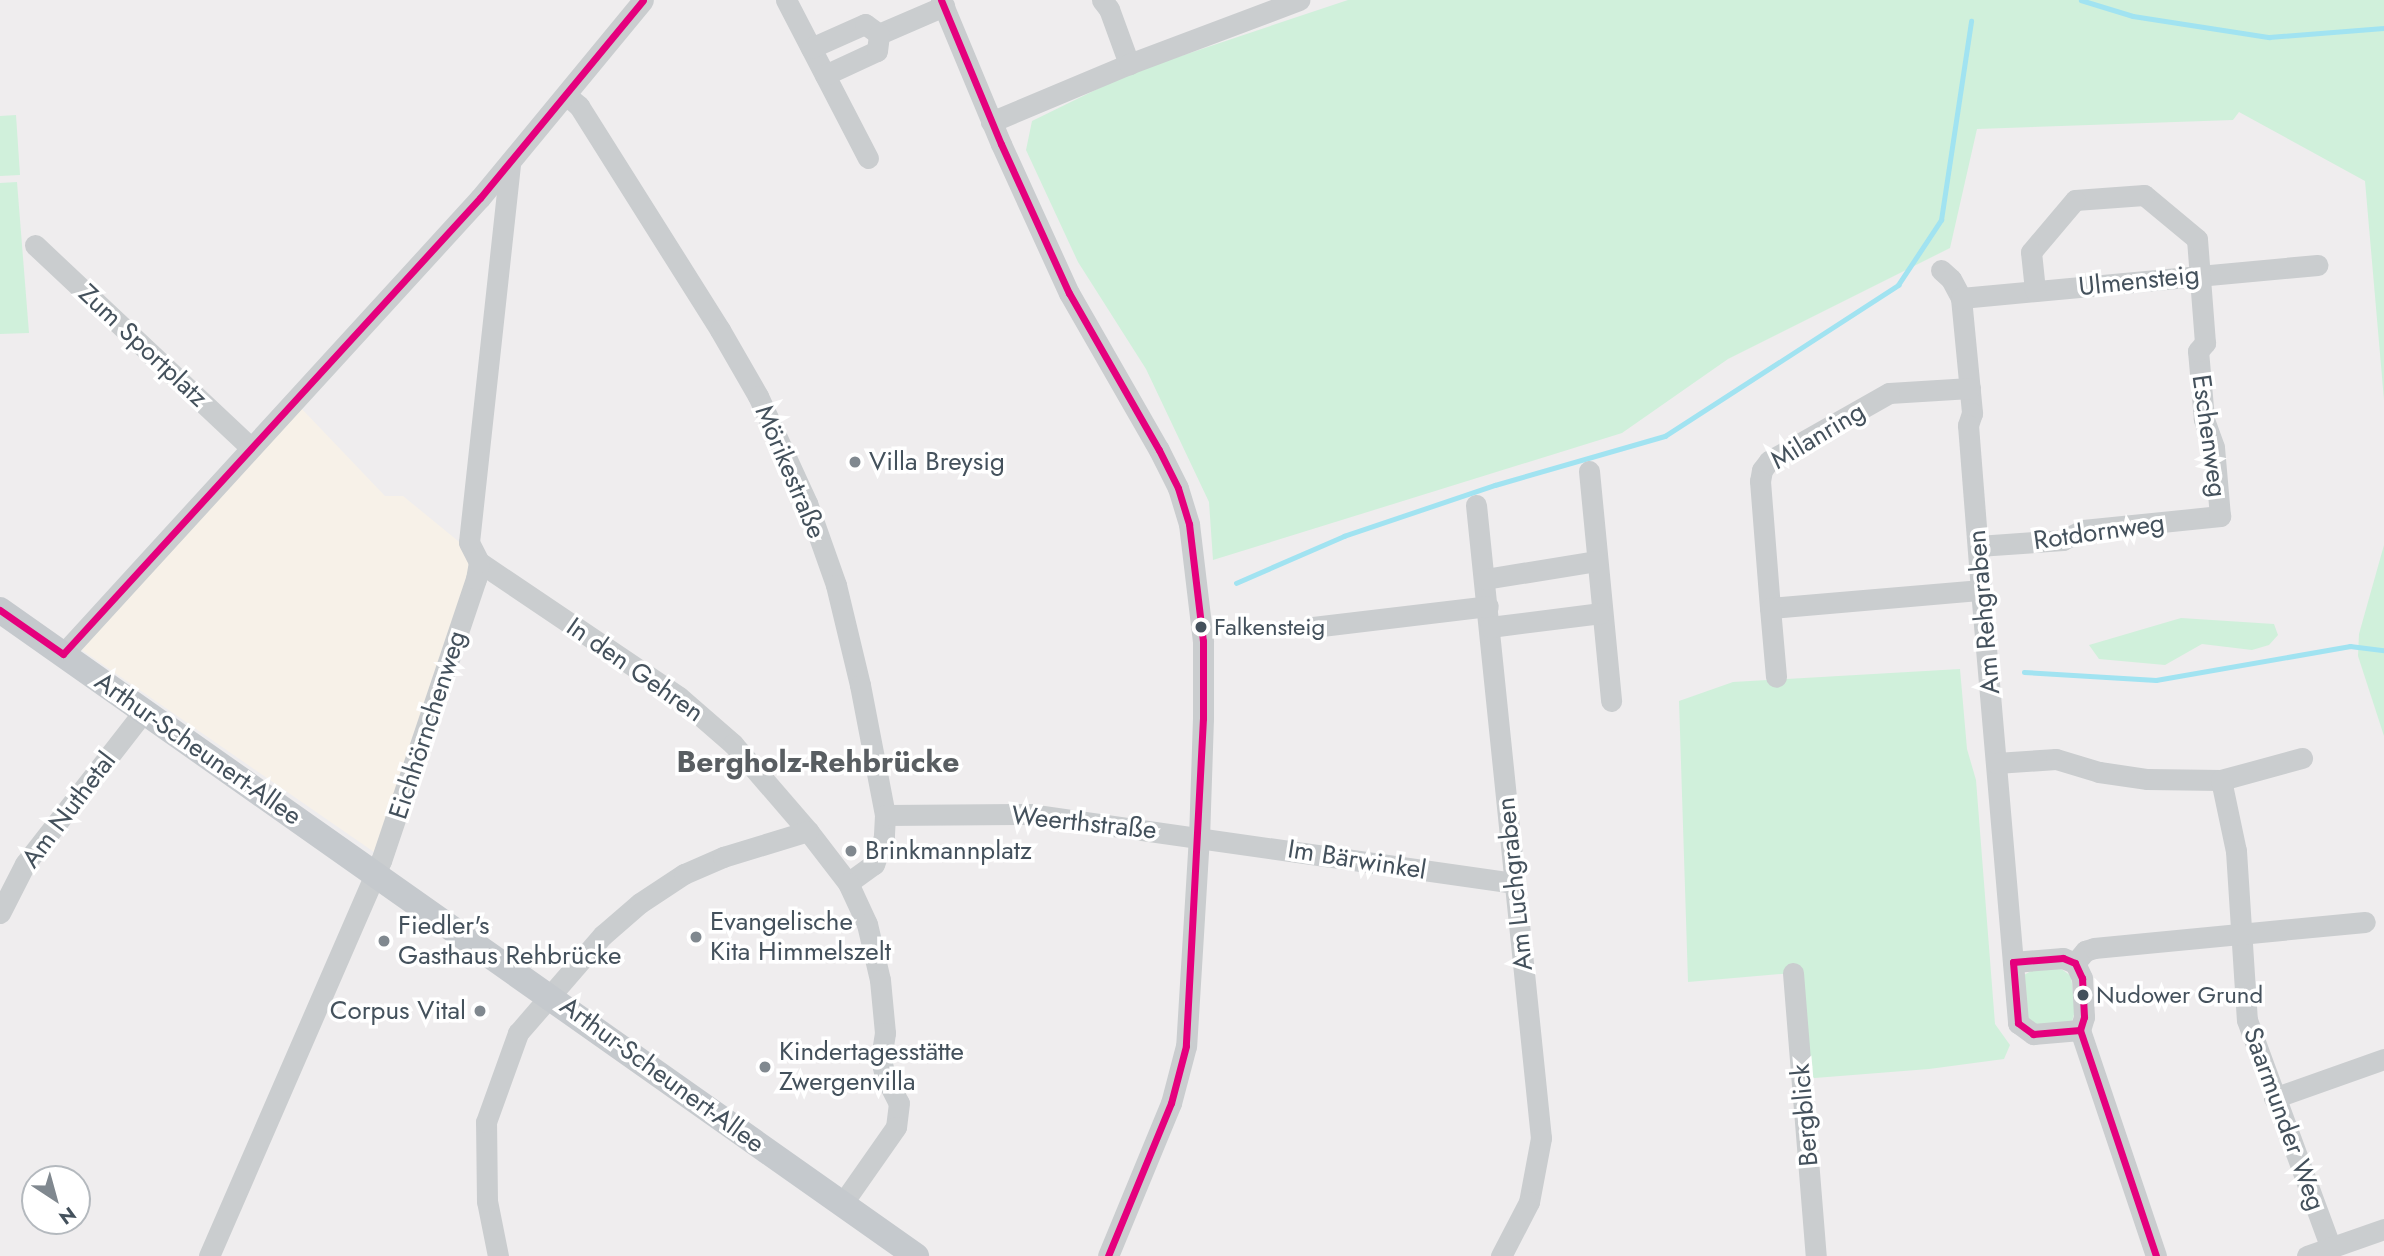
<!DOCTYPE html>
<meta charset="utf-8">
<style>
body{margin:0}
#map{position:relative;width:2384px;height:1256px;overflow:hidden;background:#efedee;font-family:Jost,sans-serif}
div>[style]{position:absolute}
.commercial>*{inset:0;background:#f7f1e8}
.green>*{inset:0;background:#d0f0db}
.stream>*{height:4.5px;margin:-2.25px;padding:0 2.25px;transform-origin:2.25px;border-radius:2.25px;background:#a1e3f1}
.minor>*{height:21px;margin:-10.5px;padding:0 10.5px;transform-origin:10.5px;border-radius:10.5px;background:#cacdcf}
.major>*{height:26px;margin:-13px;padding:0 13px;transform-origin:13px;border-radius:13px;background:#c5c9cd}
.bus-1>*{height:7px;margin:-3.5px;padding:0 3.5px;transform-origin:3.5px;border-radius:3.5px;background:#e5007d}
.dots>*{width:19px;height:19px;translate:-50% -50%;box-sizing:border-box;border:4px solid #fff;border-radius:50%}
span{translate:-50% -50%;white-space:nowrap;text-align:center;line-height:1.15;-webkit-text-stroke:7px #fff;paint-order:stroke}
.bus-label{font-size:24px;color:#44515c}
.left{translate:0 -50%;text-align:left}
.street-label{font-size:26px;color:#44515c}
.poi-label{font-size:26px;color:#44515c}
.right{translate:-100% -50%;text-align:right}
.quarter-label{font-size:30px;color:#595e62;font-weight:700}
.north{position:absolute;left:21px;top:1165px;width:70px;height:70px;box-sizing:border-box;background:#fff;border:2px solid #b4b9be;border-radius:50%;rotate:144deg;font-size:19px;font-weight:700;line-height:28px;text-align:center;color:#44515c}
.north::after{content:'';display:block;margin:auto;width:24px;height:32px;background:#80888f;clip-path:polygon(50% 0,100% 100%,50% 72%,0 100%)}
</style>
<div id="map">
<div class="commercial">
<div style="clip-path:polygon(300px 407px,385px 496px,403px 496px,463px 545px,471px 565px,374px 852px,76px 646px)"></div>
</div>
<div class="green">
<div style="clip-path:polygon(1348px 0,2384px 0,2384px 400px,2365px 181px,2239px 112px,2233px 120px,1977px 129px,1950px 248px,1728px 359px,1622px 433px,1213px 560px,1209px 502px,1146px 369px,1078px 262px,1026px 150px,1032px 121px,1130px 73px)"></div>
<div style="clip-path:polygon(16px 115px,20px 175px,0 176px,0 116px)"></div>
<div style="clip-path:polygon(17px 182px,29px 333px,0 334px,0 183px)"></div>
<div style="clip-path:polygon(2384px 545px,2384px 736px,2358px 656px,2359px 634px)"></div>
<div style="clip-path:polygon(2181px 618px,2274px 624px,2278px 635px,2269px 645px,2252px 650px,2202px 644px,2165px 665px,2099px 659px,2089px 645px)"></div>
<div style="clip-path:polygon(1960px 669px,1967px 749px,1976px 780px,1995px 1024px,2010px 1045px,2004px 1059px,1929px 1069px,1802px 1079px,1793px 973px,1688px 982px,1679px 701px,1733px 682px)"></div>
<div style="clip-path:polygon(2060px 968px,2071px 976px,2075px 1011px,2072px 1021px,2040px 1028px,2027px 1022px,2022px 980px,2024px 975px,2033px 970px)"></div>
</div>
<div class="stream">
<div style="left:2081px;top:0;width:54px;rotate:17.1deg"></div>
<div style="left:2133px;top:16px;width:138px;rotate:8.8deg"></div>
<div style="left:2269px;top:37px;width:115px;rotate:-4.5deg"></div>
<div style="left:1236px;top:583px;width:118px;rotate:-23.5deg"></div>
<div style="left:1344px;top:536px;width:159px;rotate:-18.7deg"></div>
<div style="left:1495px;top:485px;width:177px;rotate:-16.1deg"></div>
<div style="left:1665px;top:436px;width:278px;rotate:-32.9deg"></div>
<div style="left:1898px;top:285px;width:78px;rotate:-56.5deg"></div>
<div style="left:1941px;top:220px;width:201px;rotate:-81.4deg"></div>
<div style="left:2024px;top:672px;width:132px;rotate:3.5deg"></div>
<div style="left:2156px;top:680px;width:197px;rotate:-9.9deg"></div>
<div style="left:2350px;top:646px;width:34px;rotate:7deg"></div>
</div>
<div class="minor">
<div style="left:786px;top:0;width:178px;rotate:62.6deg"></div>
<div style="left:941px;top:0;width:156px;rotate:67.4deg"></div>
<div style="left:1001px;top:144px;width:164px;rotate:65.5deg"></div>
<div style="left:1069px;top:293px;width:181px;rotate:60.2deg"></div>
<div style="left:1159px;top:450px;width:42px;rotate:63.4deg"></div>
<div style="left:1178px;top:488px;width:38px;rotate:73deg"></div>
<div style="left:1189px;top:524px;width:118px;rotate:83.2deg"></div>
<div style="left:1203px;top:641px;width:77px;rotate:90deg"></div>
<div style="left:1203px;top:718px;width:118px;rotate:91.9deg"></div>
<div style="left:1199px;top:836px;width:210px;rotate:93.5deg"></div>
<div style="left:1186px;top:1046px;width:59px;rotate:104.7deg"></div>
<div style="left:1171px;top:1103px;width:165px;rotate:112.4deg"></div>
<div style="left:1102px;top:0;width:11px;rotate:52deg"></div>
<div style="left:1109px;top:9px;width:59px;rotate:70deg"></div>
<div style="left:879px;top:34px;width:71px;rotate:-23.3deg"></div>
<div style="left:811px;top:48px;width:59px;rotate:-24deg"></div>
<div style="left:865px;top:24px;width:17px;rotate:36deg"></div>
<div style="left:825px;top:75px;width:57px;rotate:-24.8deg"></div>
<div style="left:877px;top:51px;width:17px;rotate:-83deg"></div>
<div style="left:566px;top:95px;width:17px;rotate:40deg"></div>
<div style="left:579px;top:106px;width:265px;rotate:57.8deg"></div>
<div style="left:720px;top:330px;width:76px;rotate:60.1deg"></div>
<div style="left:758px;top:396px;width:118px;rotate:65.4deg"></div>
<div style="left:807px;top:503px;width:87px;rotate:70.5deg"></div>
<div style="left:836px;top:585px;width:103px;rotate:76.5deg"></div>
<div style="left:860px;top:685px;width:132px;rotate:79.1deg"></div>
<div style="left:885px;top:815px;width:22px;rotate:93deg"></div>
<div style="left:884px;top:837px;width:29px;rotate:110deg"></div>
<div style="left:874px;top:864px;width:32px;rotate:144deg"></div>
<div style="left:991px;top:122px;width:150px;rotate:-22.8deg"></div>
<div style="left:1129px;top:64px;width:182px;rotate:-20.6deg"></div>
<div style="left:35px;top:245px;width:296px;rotate:43.2deg"></div>
<div style="left:1941px;top:270px;width:13px;rotate:42deg"></div>
<div style="left:1951px;top:279px;width:21px;rotate:62deg"></div>
<div style="left:1961px;top:298px;width:116px;rotate:84.5deg"></div>
<div style="left:1972px;top:413px;width:13px;rotate:108deg"></div>
<div style="left:1968px;top:425px;width:166px;rotate:85.5deg"></div>
<div style="left:1981px;top:590px;width:435px;rotate:85.1deg"></div>
<div style="left:2018px;top:1023px;width:19px;rotate:36deg"></div>
<div style="left:2033px;top:1034px;width:47px;rotate:-4.9deg"></div>
<div style="left:1961px;top:298px;width:358px;rotate:-5.3deg"></div>
<div style="left:1970px;top:388px;width:81px;rotate:176.5deg"></div>
<div style="left:1889px;top:393px;width:138px;rotate:150.5deg"></div>
<div style="left:1769px;top:461px;width:11px;rotate:128deg"></div>
<div style="left:1762px;top:470px;width:11px;rotate:100deg"></div>
<div style="left:1760px;top:481px;width:127px;rotate:85.5deg"></div>
<div style="left:1770px;top:608px;width:212px;rotate:-4.9deg"></div>
<div style="left:1589px;top:471px;width:231px;rotate:84.5deg"></div>
<div style="left:1476px;top:505px;width:636px;rotate:84.14deg"></div>
<div style="left:1541px;top:1138px;width:65px;rotate:100.6deg"></div>
<div style="left:1529px;top:1202px;width:61px;rotate:117.4deg"></div>
<div style="left:1978px;top:546px;width:85px;rotate:-4deg"></div>
<div style="left:2063px;top:540px;width:22px;rotate:-27deg"></div>
<div style="left:2083px;top:530px;width:138px;rotate:-5.8deg"></div>
<div style="left:2220px;top:516px;width:69px;rotate:-95deg"></div>
<div style="left:2214px;top:447px;width:30px;rotate:-110deg"></div>
<div style="left:2204px;top:419px;width:68px;rotate:-95deg"></div>
<div style="left:2198px;top:351px;width:11px;rotate:-49deg"></div>
<div style="left:2205px;top:343px;width:104px;rotate:-94.4deg"></div>
<div style="left:2197px;top:239px;width:69px;rotate:-140.3deg"></div>
<div style="left:2144px;top:195px;width:69px;rotate:175.9deg"></div>
<div style="left:2075px;top:200px;width:68px;rotate:130.2deg"></div>
<div style="left:2031px;top:252px;width:39px;rotate:84deg"></div>
<div style="left:479px;top:562px;width:241px;rotate:34deg"></div>
<div style="left:679px;top:697px;width:72px;rotate:41deg"></div>
<div style="left:733px;top:744px;width:115px;rotate:49.2deg"></div>
<div style="left:808px;top:831px;width:66px;rotate:52.4deg"></div>
<div style="left:848px;top:883px;width:45px;rotate:65.1deg"></div>
<div style="left:867px;top:924px;width:57px;rotate:76.9deg"></div>
<div style="left:880px;top:980px;width:53px;rotate:84.6deg"></div>
<div style="left:885px;top:1033px;width:26px;rotate:99deg"></div>
<div style="left:881px;top:1059px;width:17px;rotate:77deg"></div>
<div style="left:885px;top:1076px;width:30px;rotate:63deg"></div>
<div style="left:899px;top:1103px;width:24px;rotate:97deg"></div>
<div style="left:896px;top:1127px;width:94px;rotate:125deg"></div>
<div style="left:1485px;top:579px;width:112px;rotate:-9.2deg"></div>
<div style="left:1770px;top:608px;width:69px;rotate:85deg"></div>
<div style="left:1313px;top:627px;width:176px;rotate:-6.8deg"></div>
<div style="left:1490px;top:627px;width:112px;rotate:-7.2deg"></div>
<div style="left:63px;top:654px;width:618px;rotate:-47.56deg"></div>
<div style="left:480px;top:198px;width:256px;rotate:-50.5deg"></div>
<div style="left:1996px;top:763px;width:60px;rotate:-3.8deg"></div>
<div style="left:2056px;top:759px;width:45px;rotate:16.8deg"></div>
<div style="left:2099px;top:772px;width:49px;rotate:8.3deg"></div>
<div style="left:2147px;top:779px;width:74px;rotate:0.8deg"></div>
<div style="left:2221px;top:780px;width:84px;rotate:-15.2deg"></div>
<div style="left:2221px;top:780px;width:73px;rotate:78.1deg"></div>
<div style="left:2236px;top:851px;width:169px;rotate:86.3deg"></div>
<div style="left:2247px;top:1020px;width:243px;rotate:69.8deg"></div>
<div style="left:885px;top:815px;width:144px;rotate:-0.4deg"></div>
<div style="left:1029px;top:814px;width:491px;rotate:8.1deg"></div>
<div style="left:0;top:913px;width:55px;rotate:-63deg"></div>
<div style="left:25px;top:864px;width:194px;rotate:-52.1deg"></div>
<div style="left:2013px;top:962px;width:50px;rotate:-4.6deg"></div>
<div style="left:2063px;top:958px;width:13px;rotate:23deg"></div>
<div style="left:2075px;top:963px;width:17px;rotate:65deg"></div>
<div style="left:2082px;top:978px;width:39px;rotate:87deg"></div>
<div style="left:2084px;top:1017px;width:14px;rotate:107deg"></div>
<div style="left:2080px;top:1030px;width:238px;rotate:71.4deg"></div>
<div style="left:2075px;top:963px;width:16px;rotate:-50deg"></div>
<div style="left:2085px;top:951px;width:9px;rotate:-18deg"></div>
<div style="left:2094px;top:948px;width:272px;rotate:-5.5deg"></div>
<div style="left:1793px;top:973px;width:284px;rotate:85.4deg"></div>
<div style="left:2274px;top:1098px;width:117px;rotate:-19.5deg"></div>
<div style="left:209px;top:1256px;width:431px;rotate:-66.5deg"></div>
<div style="left:381px;top:861px;width:298px;rotate:-71.4deg"></div>
<div style="left:476px;top:579px;width:17px;rotate:-80deg"></div>
<div style="left:479px;top:562px;width:22px;rotate:-117deg"></div>
<div style="left:469px;top:542px;width:382px;rotate:-83.8deg"></div>
<div style="left:498px;top:1256px;width:56px;rotate:-101.3deg"></div>
<div style="left:487px;top:1201px;width:79px;rotate:-90.7deg"></div>
<div style="left:486px;top:1122px;width:95px;rotate:-70.2deg"></div>
<div style="left:518px;top:1033px;width:130px;rotate:-49.1deg"></div>
<div style="left:603px;top:935px;width:49px;rotate:-40.9deg"></div>
<div style="left:640px;top:903px;width:53px;rotate:-33.4deg"></div>
<div style="left:684px;top:874px;width:43px;rotate:-23.6deg"></div>
<div style="left:723px;top:857px;width:89px;rotate:-17deg"></div>
<div style="left:2307px;top:1256px;width:82px;rotate:-19.3deg"></div>
</div>
<div class="major">
<div style="left:0;top:610px;width:1121px;rotate:35.19deg"></div>
</div>
<div class="bus-1">
<div style="left:941px;top:0;width:156px;rotate:67.4deg"></div>
<div style="left:1001px;top:144px;width:164px;rotate:65.5deg"></div>
<div style="left:1069px;top:293px;width:181px;rotate:60.2deg"></div>
<div style="left:1159px;top:450px;width:42px;rotate:63.4deg"></div>
<div style="left:1178px;top:488px;width:38px;rotate:73deg"></div>
<div style="left:1189px;top:524px;width:118px;rotate:83.2deg"></div>
<div style="left:1203px;top:641px;width:77px;rotate:90deg"></div>
<div style="left:1203px;top:718px;width:328px;rotate:93deg"></div>
<div style="left:1186px;top:1046px;width:59px;rotate:104.7deg"></div>
<div style="left:1171px;top:1103px;width:165px;rotate:112.4deg"></div>
<div style="left:0;top:610px;width:77px;rotate:34.9deg"></div>
<div style="left:63px;top:654px;width:618px;rotate:-47.56deg"></div>
<div style="left:480px;top:198px;width:256px;rotate:-50.5deg"></div>
<div style="left:2013px;top:962px;width:50px;rotate:-4.6deg"></div>
<div style="left:2063px;top:958px;width:13px;rotate:23deg"></div>
<div style="left:2075px;top:963px;width:17px;rotate:65deg"></div>
<div style="left:2082px;top:978px;width:39px;rotate:87deg"></div>
<div style="left:2084px;top:1017px;width:14px;rotate:107deg"></div>
<div style="left:2080px;top:1030px;width:238px;rotate:71.4deg"></div>
<div style="left:2013px;top:962px;width:61px;rotate:85.3deg"></div>
<div style="left:2018px;top:1023px;width:19px;rotate:36deg"></div>
<div style="left:2033px;top:1034px;width:47px;rotate:-4.9deg"></div>
</div>
<div class="dots">
<div style="left:855px;top:462px;background:#80888f"></div>
<div style="left:1201px;top:627px;background:#44515c"></div>
<div style="left:851px;top:851px;background:#80888f"></div>
<div style="left:696px;top:937px;background:#80888f"></div>
<div style="left:384px;top:941px;background:#80888f"></div>
<div style="left:2083px;top:995px;background:#44515c"></div>
<div style="left:480px;top:1011px;background:#80888f"></div>
<div style="left:765px;top:1067px;background:#80888f"></div>
</div>
<div class="bus-label">
<span class="left" style="left:1214px;top:627px">Falkensteig</span>
<span class="left" style="left:2096px;top:995px">Nudower Grund</span>
</div>
<div class="street-label">
<span style="left:2139px;top:281px;rotate:-6deg">Ulmensteig</span>
<span style="left:143px;top:346px;rotate:43deg">Zum Sportplatz</span>
<span style="left:1818px;top:436px;rotate:-31deg">Milanring</span>
<span style="left:2209px;top:436px;rotate:82deg">Eschenweg</span>
<span style="left:790px;top:472px;rotate:67deg">Mörikestraße</span>
<span style="left:2099px;top:532px;rotate:-8deg">Rotdornweg</span>
<span style="left:1984px;top:612px;rotate:-95deg">Am Rehgraben</span>
<span style="left:635px;top:670px;rotate:35deg">In den Gehren</span>
<span style="left:428px;top:725px;rotate:-72deg">Eichhörnchenweg</span>
<span style="left:198px;top:749px;rotate:35deg">Arthur-Scheunert-Allee</span>
<span style="left:69px;top:810px;rotate:-53deg">Am Nuthetal</span>
<span style="left:1084px;top:823px;rotate:6deg">Weerthstraße</span>
<span style="left:1357px;top:860px;rotate:9deg">Im Bärwinkel</span>
<span style="left:1515px;top:884px;rotate:-96deg">Am Luchgraben</span>
<span style="left:662px;top:1075px;rotate:36deg">Arthur-Scheunert-Allee</span>
<span style="left:1805px;top:1115px;rotate:-95deg">Bergblick</span>
<span style="left:2284px;top:1119px;rotate:70deg">Saarmunder Weg</span>
</div>
<div class="poi-label">
<span class="left" style="left:869px;top:462px">Villa Breysig</span>
<span class="left" style="left:865px;top:851px">Brinkmannplatz</span>
<span class="left" style="left:710px;top:937px">Evangelische<br>Kita Himmelszelt</span>
<span class="left" style="left:398px;top:941px">Fiedler's<br>Gasthaus Rehbrücke</span>
<span class="right" style="left:466px;top:1011px">Corpus Vital</span>
<span class="left" style="left:779px;top:1067px">Kindertagesstätte<br>Zwergenvilla</span>
</div>
<div class="quarter-label">
<span style="left:818px;top:762px">Bergholz-Rehbrücke</span>
</div>
<div class="north">N</div>
</div>
